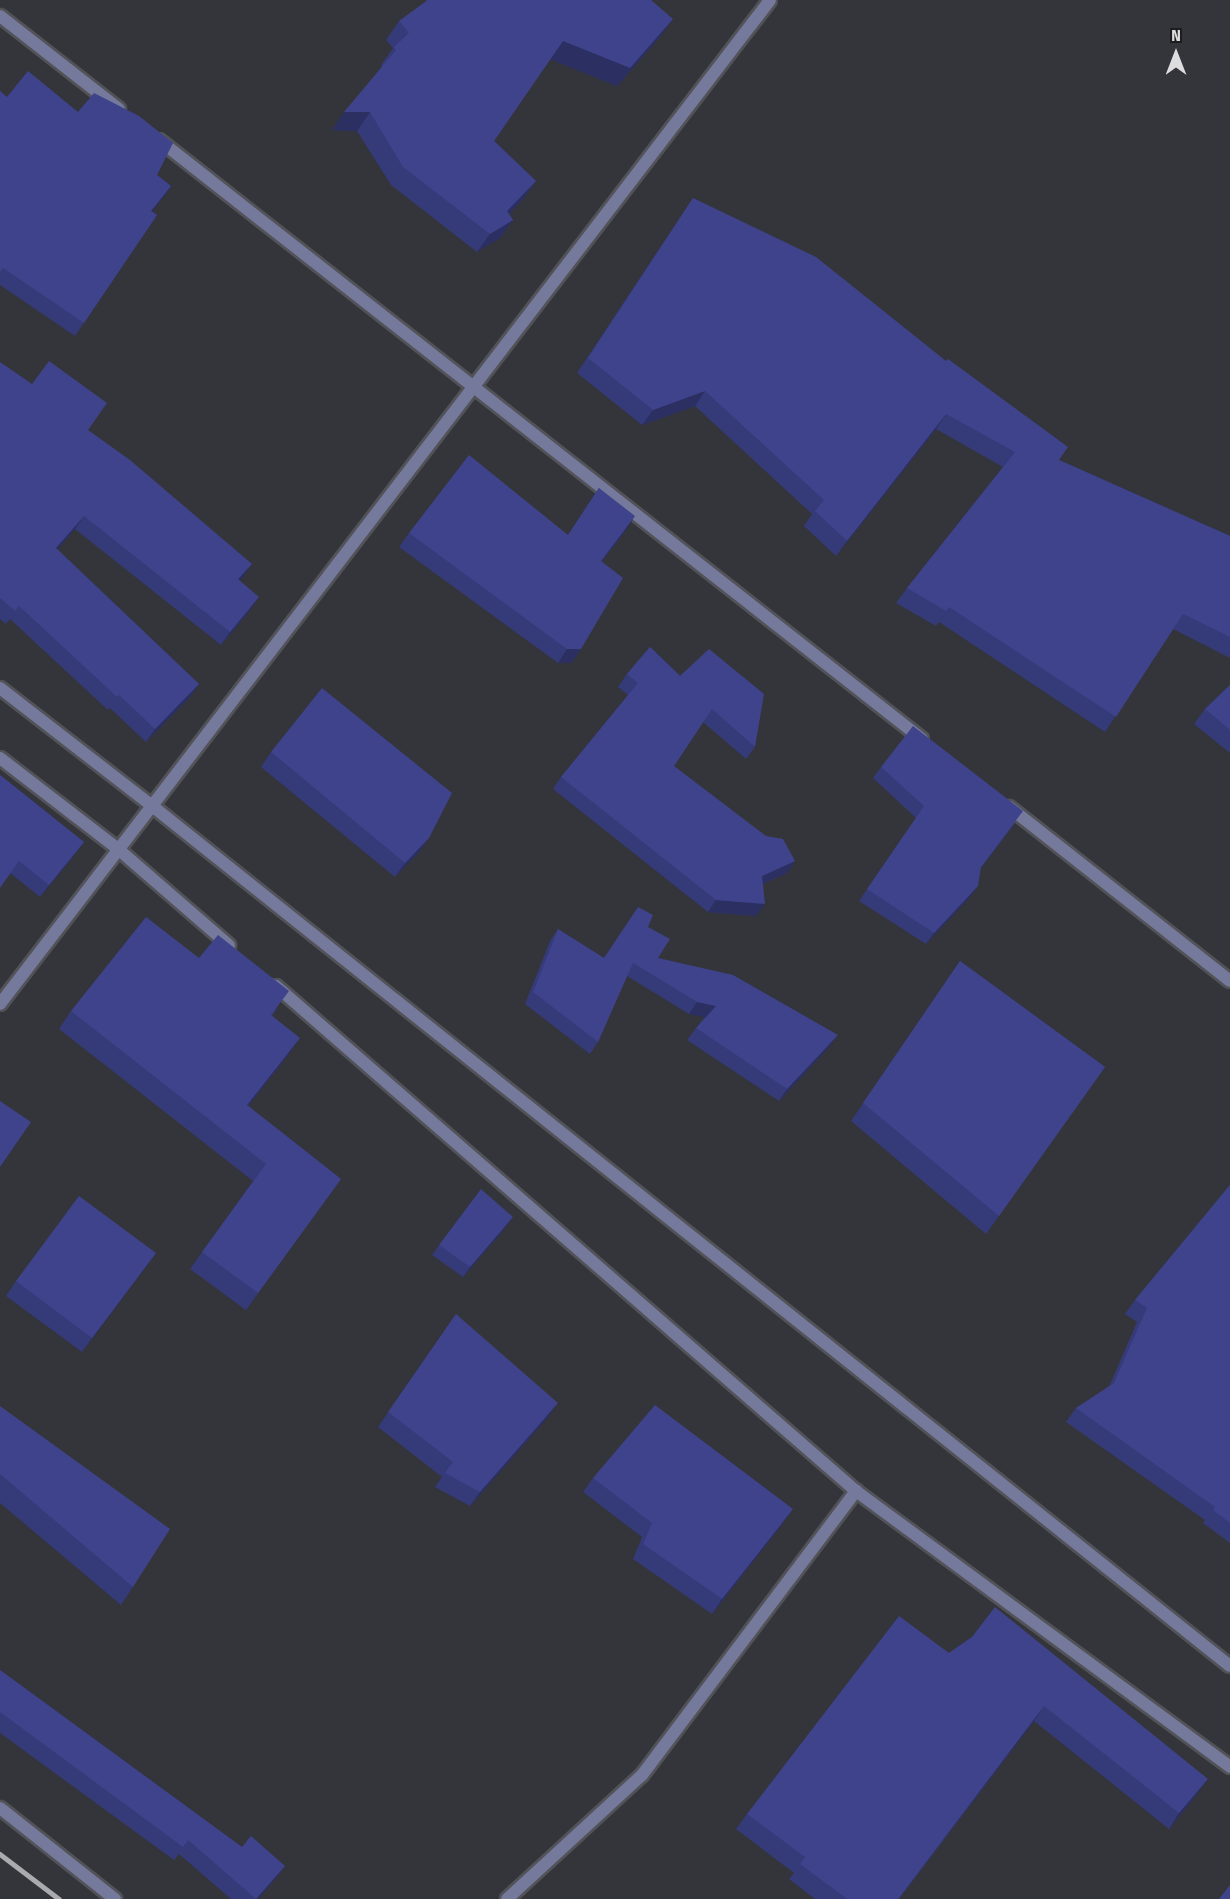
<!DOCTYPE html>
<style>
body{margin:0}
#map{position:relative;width:1230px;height:1899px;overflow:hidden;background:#34353a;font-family:"Fira Sans Condensed",sans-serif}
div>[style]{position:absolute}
.roads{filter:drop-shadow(2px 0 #525358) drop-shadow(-2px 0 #525358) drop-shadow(0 2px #525358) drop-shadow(0 -2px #525358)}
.minor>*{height:12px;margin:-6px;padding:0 6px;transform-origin:6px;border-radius:6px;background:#757a9d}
.tertiary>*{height:12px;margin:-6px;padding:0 6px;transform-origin:6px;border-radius:6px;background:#757a9d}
.rail>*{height:4.5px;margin:-2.25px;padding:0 2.25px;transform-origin:2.25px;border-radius:2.25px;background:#ababaf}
.wall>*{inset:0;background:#353a78}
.shaded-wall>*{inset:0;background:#2b2f61}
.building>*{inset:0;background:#3e438b}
span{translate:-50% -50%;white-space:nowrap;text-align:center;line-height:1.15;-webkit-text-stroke:4.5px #1d1d1f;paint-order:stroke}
.north{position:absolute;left:1146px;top:24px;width:60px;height:60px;-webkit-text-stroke:4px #1d1d1f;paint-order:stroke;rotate:0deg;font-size:16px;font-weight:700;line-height:24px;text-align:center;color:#dddde0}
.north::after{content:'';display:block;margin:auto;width:21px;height:27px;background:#dddde0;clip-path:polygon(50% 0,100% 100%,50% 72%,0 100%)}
</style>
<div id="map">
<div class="roads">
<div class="minor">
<div style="left:0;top:16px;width:151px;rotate:38deg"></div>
<div style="left:159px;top:140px;width:970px;rotate:38.13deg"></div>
<div style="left:1009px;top:807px;width:281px;rotate:38.2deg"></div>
<div style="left:0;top:1004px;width:1265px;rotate:-52.51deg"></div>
<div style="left:0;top:1808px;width:147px;rotate:38.4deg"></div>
<div style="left:507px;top:1899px;width:183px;rotate:-42.6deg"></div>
<div style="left:642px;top:1775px;width:356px;rotate:-53deg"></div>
</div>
<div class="tertiary">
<div style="left:0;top:688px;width:191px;rotate:37.8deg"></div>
<div style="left:151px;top:805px;width:1380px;rotate:38.59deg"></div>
<div style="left:0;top:758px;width:149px;rotate:37.6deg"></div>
<div style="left:118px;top:849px;width:147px;rotate:40.9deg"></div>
<div style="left:276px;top:986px;width:769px;rotate:41.05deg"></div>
<div style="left:856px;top:1491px;width:465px;rotate:36.4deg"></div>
</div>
</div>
<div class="rail">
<div style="left:0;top:1854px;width:74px;rotate:37.3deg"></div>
</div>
<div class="wall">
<div style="clip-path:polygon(399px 21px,660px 37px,617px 86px,550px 59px,494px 141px,536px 181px,523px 199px,509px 214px,513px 220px,500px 238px,477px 252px,391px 185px,357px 131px,332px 130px,382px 67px,381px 65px,393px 48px,386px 40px)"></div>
<div style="clip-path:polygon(0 91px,7px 97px,157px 175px,171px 186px,152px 211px,157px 215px,75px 336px,0 285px)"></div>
<div style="clip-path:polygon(693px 198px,1059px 460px,1230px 536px,1230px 658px,1173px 629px,1105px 732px,939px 622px,936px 626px,896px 603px,907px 588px,1003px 467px,936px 429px,836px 556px,804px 526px,812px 514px,695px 406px,642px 425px,577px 373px)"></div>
<div style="clip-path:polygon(0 362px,88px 430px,252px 564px,239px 580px,250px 610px,221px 645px,75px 529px,57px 549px,199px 684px,190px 697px,146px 742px,110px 708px,108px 710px,10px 619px,6px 624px,0 619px)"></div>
<div style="clip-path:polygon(599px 488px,626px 530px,602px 561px,581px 649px,571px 663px,558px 663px,399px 547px,409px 533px,568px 535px)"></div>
<div style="clip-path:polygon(650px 647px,755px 747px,746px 759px,703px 722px,674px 766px,795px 861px,787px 873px,763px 884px,756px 916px,708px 912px,553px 789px,561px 777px,628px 695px,618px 687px,627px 674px)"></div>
<div style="clip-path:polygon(1230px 685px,1230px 753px,1194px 724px,1205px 709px)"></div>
<div style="clip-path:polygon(271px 752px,429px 838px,419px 852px,395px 877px,261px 767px)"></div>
<div style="clip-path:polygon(881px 767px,1015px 823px,980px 869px,970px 897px,926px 944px,859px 901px,916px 818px,873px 778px)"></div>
<div style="clip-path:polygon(0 775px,84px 842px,75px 854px,40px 897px,10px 873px)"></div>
<div style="clip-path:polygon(648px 927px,658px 958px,830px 1046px,779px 1101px,687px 1040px,696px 1028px,705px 1017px,689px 1014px,627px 976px,598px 1042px,590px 1054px,525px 1004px,550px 941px,558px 929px,604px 958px)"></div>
<div style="clip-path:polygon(199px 958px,277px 1008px,272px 1016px,288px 1055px,248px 1106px,341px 1179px,246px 1310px,190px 1269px,253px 1181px,59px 1029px,71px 1011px)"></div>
<div style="clip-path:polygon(960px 961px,1105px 1067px,986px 1234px,851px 1121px)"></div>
<div style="clip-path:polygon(1230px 1185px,1230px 1543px,1203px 1523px,1205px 1520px,1066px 1422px,1076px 1408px,1109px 1387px,1137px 1322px,1125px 1314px,1135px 1300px)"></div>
<div style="clip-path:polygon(506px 1227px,463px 1277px,432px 1255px,439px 1245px)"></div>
<div style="clip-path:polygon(156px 1253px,82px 1352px,6px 1296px,16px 1281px)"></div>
<div style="clip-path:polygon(456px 1314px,548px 1417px,470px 1506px,435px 1487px,442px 1477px,378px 1427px)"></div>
<div style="clip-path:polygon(0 1406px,133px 1587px,121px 1605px,0 1503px)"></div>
<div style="clip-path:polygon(593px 1478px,783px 1523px,712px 1614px,633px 1559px,642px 1537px,583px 1492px)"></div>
<div style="clip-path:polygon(972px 1637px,1197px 1794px,1169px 1829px,1034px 1721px,899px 1899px,815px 1899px,789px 1879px,794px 1873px,736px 1829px,747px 1814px,949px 1653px)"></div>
<div style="clip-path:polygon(0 1670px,242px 1847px,285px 1866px,275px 1879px,258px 1899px,231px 1899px,179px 1854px,174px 1860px,0 1733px)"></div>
</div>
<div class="shaded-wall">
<div style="clip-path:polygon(673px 19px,660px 37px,617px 86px,550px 59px,563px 41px)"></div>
<div style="clip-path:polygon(344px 112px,370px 112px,357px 131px,332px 130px)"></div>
<div style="clip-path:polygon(536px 181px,523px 199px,495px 230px,507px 211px)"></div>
<div style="clip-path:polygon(171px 186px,162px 199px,142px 224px,151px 211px)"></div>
<div style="clip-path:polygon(513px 220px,500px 238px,477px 252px,490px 234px)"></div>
<div style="clip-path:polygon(705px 391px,695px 406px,642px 425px,653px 410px)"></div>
<div style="clip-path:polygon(946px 414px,936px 429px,836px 556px,847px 541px)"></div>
<div style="clip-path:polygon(84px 516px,75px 529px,47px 561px,56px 548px)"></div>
<div style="clip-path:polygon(635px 516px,626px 530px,591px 575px,601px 561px)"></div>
<div style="clip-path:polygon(252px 564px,243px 577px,229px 592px,238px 579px)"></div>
<div style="clip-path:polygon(259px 597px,250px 610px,221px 645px,230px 632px)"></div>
<div style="clip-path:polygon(567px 649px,581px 649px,571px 663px,558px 663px)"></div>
<div style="clip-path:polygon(199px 684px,190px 697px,146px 742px,155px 729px)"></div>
<div style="clip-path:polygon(429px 838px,419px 852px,395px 877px,405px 863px)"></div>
<div style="clip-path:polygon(84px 842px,75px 854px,40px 897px,49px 885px)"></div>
<div style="clip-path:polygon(795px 861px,787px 873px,753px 888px,762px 876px)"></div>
<div style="clip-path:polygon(978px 886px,970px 897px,926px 944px,934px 933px)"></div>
<div style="clip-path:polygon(716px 900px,765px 904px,756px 916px,708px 912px)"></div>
<div style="clip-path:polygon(697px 1002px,716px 1006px,707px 1018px,689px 1014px)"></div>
<div style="clip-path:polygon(838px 1035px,830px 1046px,779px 1101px,787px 1089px)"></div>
<div style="clip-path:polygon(300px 1038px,288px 1055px,235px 1122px,247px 1105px)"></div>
<div style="clip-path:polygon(513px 1217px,506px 1227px,463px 1277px,470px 1267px)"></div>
<div style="clip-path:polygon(156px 1253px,146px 1267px,82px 1352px,92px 1338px)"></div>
<div style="clip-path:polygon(558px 1403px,548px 1417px,470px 1506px,480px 1492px)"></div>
<div style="clip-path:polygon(793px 1509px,783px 1523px,712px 1614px,722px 1599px)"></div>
<div style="clip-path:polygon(1044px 1706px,1034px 1721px,898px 1899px)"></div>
<div style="clip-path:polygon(1208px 1779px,1197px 1794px,1169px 1829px,1179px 1813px)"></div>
<div style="clip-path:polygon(285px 1866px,275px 1879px,258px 1899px,255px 1899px)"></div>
</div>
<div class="building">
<div style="clip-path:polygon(427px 0,651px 0,673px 19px,630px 68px,563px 41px,494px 141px,536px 181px,507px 211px,513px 220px,490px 234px,403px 167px,370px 112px,344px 112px,396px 50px,394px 47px,409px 33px,399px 21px,425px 2px)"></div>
<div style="clip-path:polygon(28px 71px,78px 112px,94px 93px,139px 116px,173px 143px,157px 175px,171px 186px,151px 211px,157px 215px,84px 323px,3px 268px,0 272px,0 91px,7px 97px)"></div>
<div style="clip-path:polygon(693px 198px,816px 257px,946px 361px,948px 359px,1068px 447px,1059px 460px,1230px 536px,1230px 637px,1183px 614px,1116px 717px,949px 607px,946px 611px,907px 588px,1015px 452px,946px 414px,847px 541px,815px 511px,824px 500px,705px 391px,653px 410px,588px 358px)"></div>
<div style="clip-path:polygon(49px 361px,107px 403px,88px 430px,130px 460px,252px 564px,238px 579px,259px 597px,230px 632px,84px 516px,56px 548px,199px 684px,155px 729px,119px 695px,117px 697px,19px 606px,15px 611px,0 598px,0 362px,32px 384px)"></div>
<div style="clip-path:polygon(469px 455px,568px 535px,599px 488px,635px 516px,601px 561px,623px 578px,581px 649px,567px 649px,409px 533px)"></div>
<div style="clip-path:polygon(650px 647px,680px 676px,709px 649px,764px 694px,755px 747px,712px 709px,674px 766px,766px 836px,783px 839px,795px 861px,762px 876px,765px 904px,716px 900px,561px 777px,638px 683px,627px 674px)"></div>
<div style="clip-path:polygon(1230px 685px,1230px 730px,1205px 709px)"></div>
<div style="clip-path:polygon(322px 688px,452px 793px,429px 838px,405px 863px,271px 752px)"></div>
<div style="clip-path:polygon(913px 726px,1023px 811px,981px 867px,978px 886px,934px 933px,867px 889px,924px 806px,881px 767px)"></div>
<div style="clip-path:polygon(0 775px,84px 842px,49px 885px,19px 861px,0 888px)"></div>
<div style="clip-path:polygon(638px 907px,653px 915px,648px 927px,670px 939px,658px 958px,733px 975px,838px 1035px,787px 1089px,696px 1028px,716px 1006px,697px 1002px,633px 963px,598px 1042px,533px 992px,558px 929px,604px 958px)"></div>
<div style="clip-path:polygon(146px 917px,199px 958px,218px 935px,289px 991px,271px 1015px,300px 1038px,247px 1105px,341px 1179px,258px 1293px,202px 1252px,266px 1164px,71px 1011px)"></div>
<div style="clip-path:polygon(960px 961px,1105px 1067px,999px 1216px,863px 1103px)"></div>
<div style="clip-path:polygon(0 1101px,31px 1122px,0 1167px)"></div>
<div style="clip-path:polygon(1230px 1185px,1230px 1523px,1213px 1510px,1215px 1507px,1076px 1408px,1114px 1383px,1147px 1308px,1135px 1300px)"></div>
<div style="clip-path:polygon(481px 1189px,513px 1217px,470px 1267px,439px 1245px)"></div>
<div style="clip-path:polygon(79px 1196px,156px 1253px,92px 1338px,16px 1281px)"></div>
<div style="clip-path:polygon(456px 1314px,558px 1403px,480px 1492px,445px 1473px,453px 1462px,388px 1412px)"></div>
<div style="clip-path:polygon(655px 1405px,793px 1509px,722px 1599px,643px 1544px,652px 1523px,593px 1478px)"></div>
<div style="clip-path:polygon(0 1406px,170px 1529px,133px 1587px,0 1474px)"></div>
<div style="clip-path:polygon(995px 1607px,1208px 1779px,1179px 1813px,1044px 1706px,898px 1899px,847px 1899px,800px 1864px,805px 1857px,747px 1814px,899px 1616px,949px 1653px,972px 1637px)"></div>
<div style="clip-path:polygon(0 1670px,242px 1847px,251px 1836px,285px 1866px,256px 1899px,188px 1840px,183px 1847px,0 1712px)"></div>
<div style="clip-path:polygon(1230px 1885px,1230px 1899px,1219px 1899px)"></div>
</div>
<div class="north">N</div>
</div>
